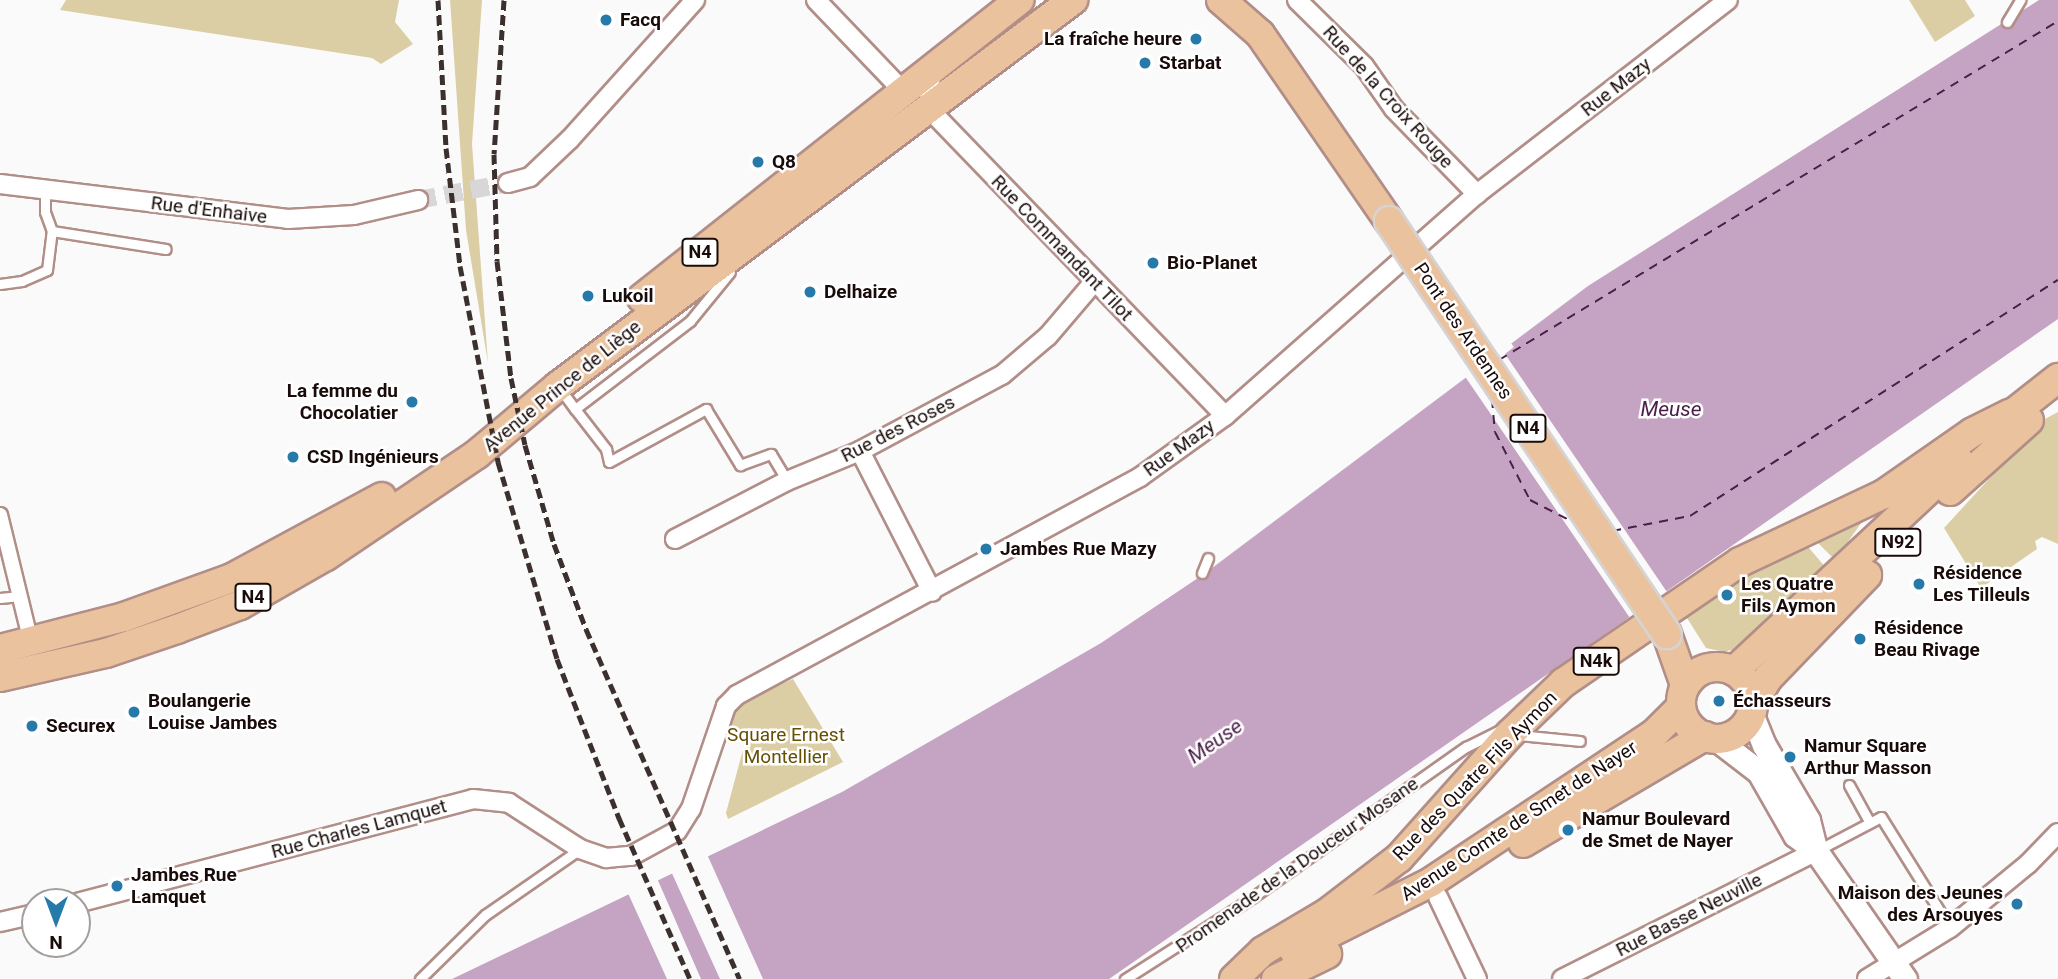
<!DOCTYPE html>
<meta charset="utf-8">
<style>
body{margin:0}
#map{position:relative;width:2058px;height:979px;overflow:hidden;background:#fafafa;font-family:Roboto,sans-serif}
div>[style]{position:absolute}
.green>*{inset:0;background:#dbcda4}
.water>*{inset:0;background:#c5a3c2}
.pier>*{inset:0;background:#fafafa}
.ferry>*{height:2px;margin-top:-1px;transform-origin:0;background:repeating-linear-gradient(90deg,#491e47 0 9px,transparent 0 16px)}
.minor-tunnel>*{height:18px;margin-top:-9px;transform-origin:0;background:repeating-linear-gradient(90deg,#d8d6d6 0 18px,transparent 0 27px)}
.roads{filter:drop-shadow(2px 0 #b28e88) drop-shadow(-2px 0 #b28e88) drop-shadow(0 2px #b28e88) drop-shadow(0 -2px #b28e88)}
.service>*{height:9px;margin:-4.5px;padding:0 4.5px;transform-origin:4.5px;border-radius:4.5px;background:#fff}
.pedestrian>*{height:14px;margin:-7px;padding:0 7px;transform-origin:7px;border-radius:7px;background:#fff}
.minor>*{height:18px;margin:-9px;padding:0 9px;transform-origin:9px;border-radius:9px;background:#fff}
.tertiary>*{height:23px;margin:-11.5px;padding:0 11.5px;transform-origin:11.5px;border-radius:11.5px;background:#fff}
.primary>*{height:28px;margin:-14px;padding:0 14px;transform-origin:14px;border-radius:14px;background:#ebc29e}
.primary>.ring{margin:-14px;padding:0;box-sizing:content-box;background:none;border:28px solid #ebc29e;border-radius:50%}
.rail>*{height:5px;margin-top:-2.5px;transform-origin:0;background:repeating-linear-gradient(90deg,#3b302e 0 10px,transparent 0 15px)}
.bridges{filter:drop-shadow(2px 0 #d5d3d3) drop-shadow(-2px 0 #d5d3d3) drop-shadow(0 2px #d5d3d3) drop-shadow(0 -2px #d5d3d3)}
.primary-bridge>*{height:28px;margin:-14px;padding:0 14px;transform-origin:14px;border-radius:14px;background:#ebc29e}
.dots>*{width:19px;height:19px;translate:-50% -50%;box-sizing:border-box;border:4px solid #fff;border-radius:50%}
span{translate:-50% -50%;white-space:nowrap;text-align:center;line-height:1.15;-webkit-text-stroke:5px #fff;paint-order:stroke}
.shield-label span{padding:2px 5px;background:#fff;border:2px solid;border-radius:5px;-webkit-text-stroke-width:0}
.shield-label{font-size:18px;color:#180b09;font-weight:700}
.poi-label{font-size:19px;color:#180b09;font-weight:700}
.left{translate:0 -50%;text-align:left}
.right{translate:-100% -50%;text-align:right}
.street-label{font-size:19px;color:#180b09}
.park-label{font-size:19px;color:#644f03}
.water-label{font-size:21px;color:#491e47;font-style:italic}
.north{position:absolute;left:21px;top:888px;width:70px;height:70px;box-sizing:border-box;background:#fff;border:2px solid #a39d9d;border-radius:50%;rotate:180deg;font-size:19px;font-weight:700;line-height:28px;text-align:center;color:#180b09}
.north::after{content:'';display:block;margin:auto;width:24px;height:32px;background:#257aaa;clip-path:polygon(50% 0,100% 100%,50% 72%,0 100%)}
</style>
<div id="map">
<div class="green">
<div style="clip-path:polygon(66px 0,399px 0,395px 22px,413px 44px,381px 64px,372px 58px,60px 10px)"></div>
<div style="clip-path:polygon(450px 0,482px 0,472px 144px,488px 363px,466px 230px)"></div>
<div style="clip-path:polygon(1909px 0,1965px 0,1975px 16px,1935px 42px)"></div>
<div style="clip-path:polygon(2058px 412px,2058px 544px,2042px 537px,2035px 541px,2037px 549px,1981px 588px,1944px 528px,2043px 420px)"></div>
<div style="clip-path:polygon(1874px 505px,1835px 560px,1810px 535px)"></div>
<div style="clip-path:polygon(1803px 541px,1827px 569px,1742px 647px,1724px 652px,1706px 648px,1680px 607px)"></div>
<div style="clip-path:polygon(793px 679px,843px 762px,728px 819px,726px 813px,748px 731px,729px 726px,735px 712px,749px 698px)"></div>
</div>
<div class="water">
<div style="clip-path:polygon(2039px 0,2058px 0,2058px 319px,1109px 979px,452px 979px,842px 792px,1101px 643px,1204px 574px,1588px 286px)"></div>
</div>
<div class="pier">
<div style="clip-path:polygon(1511px 343px,1514px 347px,1505px 354px,1669px 595px,1632px 621px,1464px 375px)"></div>
<div style="clip-path:polygon(706px 852px,763px 979px,720px 979px,670px 869px)"></div>
<div style="clip-path:polygon(656px 876px,701px 979px,667px 979px,627px 891px)"></div>
</div>
<div class="ferry">
<div style="left:1499px;top:360px;width:654px;rotate:-31.23deg"></div>
<div style="left:1492px;top:399px;width:33px;rotate:85deg"></div>
<div style="left:1495px;top:432px;width:76px;rotate:62.8deg"></div>
<div style="left:1530px;top:500px;width:53px;rotate:27.1deg"></div>
<div style="left:1612px;top:531px;width:79px;rotate:-10.9deg"></div>
<div style="left:1690px;top:516px;width:437px;rotate:-32.7deg"></div>
</div>
<div class="minor-tunnel">
<div style="left:418px;top:200px;width:92px;rotate:-10.7deg"></div>
</div>
<div class="roads">
<div class="service">
<div style="left:2007px;top:22px;width:26px;rotate:-59deg"></div>
<div style="left:45px;top:191px;width:21px;rotate:90deg"></div>
<div style="left:45px;top:212px;width:20px;rotate:70deg"></div>
<div style="left:52px;top:231px;width:115px;rotate:9deg"></div>
<div style="left:0;top:284px;width:22px;rotate:-8deg"></div>
<div style="left:22px;top:281px;width:27px;rotate:-24deg"></div>
<div style="left:47px;top:270px;width:39px;rotate:-83deg"></div>
<div style="left:561px;top:390px;width:24px;rotate:54deg"></div>
<div style="left:575px;top:409px;width:145px;rotate:-37.4deg"></div>
<div style="left:690px;top:321px;width:63px;rotate:-50.8deg"></div>
<div style="left:575px;top:409px;width:51px;rotate:52.2deg"></div>
<div style="left:606px;top:449px;width:13px;rotate:77deg"></div>
<div style="left:609px;top:462px;width:111px;rotate:-28.7deg"></div>
<div style="left:706px;top:409px;width:66px;rotate:58.7deg"></div>
<div style="left:740px;top:465px;width:33px;rotate:-20deg"></div>
<div style="left:771px;top:454px;width:31px;rotate:59deg"></div>
<div style="left:1202px;top:573px;width:16px;rotate:-68deg"></div>
<div style="left:0;top:598px;width:20px;rotate:-6deg"></div>
<div style="left:1518px;top:735px;width:62px;rotate:5.5deg"></div>
<div style="left:1849px;top:785px;width:43px;rotate:61.1deg"></div>
<div style="left:1818px;top:850px;width:71px;rotate:-27.6deg"></div>
<div style="left:1881px;top:817px;width:131px;rotate:58.1deg"></div>
<div style="left:420px;top:979px;width:91px;rotate:-44.6deg"></div>
<div style="left:485px;top:915px;width:116px;rotate:-34.8deg"></div>
<div style="left:1125px;top:979px;width:152px;rotate:-32.6deg"></div>
<div style="left:1253px;top:897px;width:261px;rotate:-35.2deg"></div>
<div style="left:1466px;top:747px;width:42px;rotate:-26.6deg"></div>
</div>
<div class="pedestrian">
<div style="left:0;top:515px;width:131px;rotate:76.3deg"></div>
</div>
<div class="minor">
<div style="left:816px;top:0;width:124px;rotate:46.3deg"></div>
<div style="left:1297px;top:0;width:94px;rotate:44.6deg"></div>
<div style="left:1364px;top:66px;width:52px;rotate:55.1deg"></div>
<div style="left:1394px;top:109px;width:119px;rotate:45.7deg"></div>
<div style="left:931px;top:68px;width:41px;rotate:92.8deg"></div>
<div style="left:929px;top:109px;width:426px;rotate:46deg"></div>
<div style="left:508px;top:183px;width:23px;rotate:-15deg"></div>
<div style="left:530px;top:177px;width:55px;rotate:-43.5deg"></div>
<div style="left:570px;top:139px;width:187px;rotate:-48deg"></div>
<div style="left:0;top:184px;width:290px;rotate:6.9deg"></div>
<div style="left:288px;top:219px;width:66px;rotate:-3.5deg"></div>
<div style="left:354px;top:215px;width:66px;rotate:-13.2deg"></div>
<div style="left:860px;top:451px;width:158px;rotate:62.9deg"></div>
<div style="left:675px;top:539px;width:126px;rotate:-27.4deg"></div>
<div style="left:787px;top:481px;width:79px;rotate:-22.3deg"></div>
<div style="left:860px;top:451px;width:161px;rotate:-28.2deg"></div>
<div style="left:1002px;top:375px;width:60px;rotate:-40.3deg"></div>
<div style="left:1048px;top:336px;width:71px;rotate:-49.6deg"></div>
<div style="left:1438px;top:897px;width:91px;rotate:64.6deg"></div>
<div style="left:77px;top:903px;width:409px;rotate:-14.7deg"></div>
<div style="left:473px;top:799px;width:36px;rotate:6deg"></div>
<div style="left:509px;top:803px;width:85px;rotate:32.9deg"></div>
<div style="left:580px;top:849px;width:28px;rotate:19deg"></div>
<div style="left:606px;top:858px;width:25px;rotate:-5deg"></div>
<div style="left:631px;top:856px;width:52px;rotate:-28.5deg"></div>
<div style="left:677px;top:831px;width:26px;rotate:-58deg"></div>
<div style="left:691px;top:809px;width:109px;rotate:-71.2deg"></div>
<div style="left:726px;top:706px;width:16px;rotate:-45deg"></div>
<div style="left:737px;top:695px;width:458px;rotate:-28.4deg"></div>
<div style="left:1140px;top:477px;width:105px;rotate:-35.7deg"></div>
<div style="left:1225px;top:416px;width:336px;rotate:-41.4deg"></div>
<div style="left:1477px;top:194px;width:317px;rotate:-37.7deg"></div>
<div style="left:0;top:922px;width:36px;rotate:-13deg"></div>
<div style="left:1562px;top:979px;width:284px;rotate:-26.7deg"></div>
<div style="left:1867px;top:979px;width:97px;rotate:-31.6deg"></div>
<div style="left:1950px;top:928px;width:101px;rotate:-39.4deg"></div>
<div style="left:2028px;top:864px;width:43px;rotate:-45.9deg"></div>
</div>
<div class="tertiary">
<div style="left:1751px;top:713px;width:35px;rotate:68deg"></div>
<div style="left:1764px;top:745px;width:87px;rotate:59.6deg"></div>
<div style="left:1808px;top:820px;width:32px;rotate:76deg"></div>
<div style="left:1816px;top:851px;width:156px;rotate:55.2deg"></div>
<div style="left:1716px;top:739px;width:54px;rotate:37.5deg"></div>
<div style="left:1759px;top:772px;width:73px;rotate:60.3deg"></div>
<div style="left:1795px;top:835px;width:26px;rotate:37deg"></div>
</div>
<div class="primary">
<div style="left:1221px;top:0;width:52px;rotate:41.1deg"></div>
<div style="left:1260px;top:34px;width:227px;rotate:55.4deg"></div>
<div style="left:642px;top:298px;width:481px;rotate:-38.3deg"></div>
<div style="left:1997px;top:426px;width:78px;rotate:-38.2deg"></div>
<div style="left:1950px;top:491px;width:106px;rotate:-41.9deg"></div>
<div style="left:1667px;top:634px;width:54px;rotate:70.6deg"></div>
<div style="left:0;top:649px;width:128px;rotate:-14.5deg"></div>
<div style="left:124px;top:617px;width:115px;rotate:-19.9deg"></div>
<div style="left:232px;top:578px;width:170px;rotate:-28.4deg"></div>
<div class="ring" style="left:1681px;top:667px;width:44px;height:44px"></div>
<div style="left:1734px;top:671px;width:308px;rotate:-43deg"></div>
<div style="left:0;top:677px;width:109px;rotate:-12.8deg"></div>
<div style="left:106px;top:653px;width:75px;rotate:-18.7deg"></div>
<div style="left:177px;top:629px;width:67px;rotate:-20.9deg"></div>
<div style="left:240px;top:605px;width:99px;rotate:-29.7deg"></div>
<div style="left:326px;top:556px;width:182px;rotate:-34deg"></div>
<div style="left:477px;top:454px;width:106px;rotate:-40deg"></div>
<div style="left:558px;top:386px;width:644px;rotate:-36.85deg"></div>
<div style="left:1753px;top:703px;width:29px;rotate:-59deg"></div>
<div style="left:1768px;top:678px;width:143px;rotate:-46.1deg"></div>
<div style="left:1523px;top:843px;width:211px;rotate:-30.5deg"></div>
<div style="left:1294px;top:951px;width:153px;rotate:-26.7deg"></div>
<div style="left:1431px;top:882px;width:268px;rotate:-33.6deg"></div>
<div style="left:1654px;top:734px;width:38px;rotate:-45deg"></div>
<div style="left:1234px;top:979px;width:40px;rotate:-44deg"></div>
<div style="left:1263px;top:951px;width:74px;rotate:-30.7deg"></div>
<div style="left:1327px;top:913px;width:91px;rotate:-37.4deg"></div>
<div style="left:1399px;top:858px;width:166px;rotate:-48.2deg"></div>
<div style="left:1510px;top:734px;width:74px;rotate:-43.9deg"></div>
<div style="left:1563px;top:683px;width:214px;rotate:-34.4deg"></div>
<div style="left:1740px;top:562px;width:159px;rotate:-25.3deg"></div>
<div style="left:1884px;top:494px;width:108px;rotate:-34.9deg"></div>
<div style="left:1973px;top:432px;width:42px;rotate:-26.6deg"></div>
<div style="left:1276px;top:979px;width:57px;rotate:-26.1deg"></div>
</div>
</div>
<div class="rail">
<div style="left:438px;top:0;width:148px;rotate:86.9deg"></div>
<div style="left:446px;top:148px;width:119px;rotate:83.2deg"></div>
<div style="left:460px;top:266px;width:200px;rotate:79deg"></div>
<div style="left:498px;top:462px;width:206px;rotate:73.3deg"></div>
<div style="left:557px;top:659px;width:171px;rotate:68.7deg"></div>
<div style="left:619px;top:818px;width:176px;rotate:66.2deg"></div>
<div style="left:504px;top:0;width:154px;rotate:93.7deg"></div>
<div style="left:494px;top:154px;width:107px;rotate:88.4deg"></div>
<div style="left:497px;top:261px;width:118px;rotate:83.2deg"></div>
<div style="left:511px;top:378px;width:68px;rotate:78.2deg"></div>
<div style="left:525px;top:445px;width:103px;rotate:73.7deg"></div>
<div style="left:554px;top:544px;width:91px;rotate:69.4deg"></div>
<div style="left:586px;top:629px;width:382px;rotate:66.3deg"></div>
</div>
<div class="bridges">
<div class="primary-bridge">
<div style="left:1389px;top:221px;width:498px;rotate:56.1deg"></div>
</div>
</div>
<div class="dots">
<div style="left:606px;top:20px;background:#257aaa"></div>
<div style="left:1196px;top:39px;background:#257aaa"></div>
<div style="left:1145px;top:63px;background:#257aaa"></div>
<div style="left:758px;top:162px;background:#257aaa"></div>
<div style="left:1153px;top:263px;background:#257aaa"></div>
<div style="left:810px;top:292px;background:#257aaa"></div>
<div style="left:588px;top:296px;background:#257aaa"></div>
<div style="left:412px;top:402px;background:#257aaa"></div>
<div style="left:293px;top:457px;background:#257aaa"></div>
<div style="left:986px;top:549px;background:#257aaa"></div>
<div style="left:1919px;top:584px;background:#257aaa"></div>
<div style="left:1727px;top:595px;background:#257aaa"></div>
<div style="left:1860px;top:639px;background:#257aaa"></div>
<div style="left:1719px;top:701px;background:#257aaa"></div>
<div style="left:134px;top:712px;background:#257aaa"></div>
<div style="left:32px;top:726px;background:#257aaa"></div>
<div style="left:1790px;top:757px;background:#257aaa"></div>
<div style="left:1568px;top:830px;background:#257aaa"></div>
<div style="left:117px;top:886px;background:#257aaa"></div>
<div style="left:2017px;top:904px;background:#257aaa"></div>
</div>
<div class="shield-label">
<span style="left:700px;top:252px">N4</span>
<span style="left:1528px;top:428px">N4</span>
<span style="left:1898px;top:542px">N92</span>
<span style="left:253px;top:597px">N4</span>
<span style="left:1596px;top:661px">N4k</span>
</div>
<div class="poi-label">
<span class="left" style="left:620px;top:20px">Facq</span>
<span class="right" style="left:1182px;top:39px">La fraîche heure</span>
<span class="left" style="left:1159px;top:63px">Starbat</span>
<span class="left" style="left:772px;top:162px">Q8</span>
<span class="left" style="left:1167px;top:263px">Bio-Planet</span>
<span class="left" style="left:824px;top:292px">Delhaize</span>
<span class="left" style="left:602px;top:296px">Lukoil</span>
<span class="right" style="left:398px;top:402px">La femme du<br>Chocolatier</span>
<span class="left" style="left:307px;top:457px">CSD Ingénieurs</span>
<span class="left" style="left:1000px;top:549px">Jambes Rue Mazy</span>
<span class="left" style="left:1933px;top:584px">Résidence<br>Les Tilleuls</span>
<span class="left" style="left:1741px;top:595px">Les Quatre<br>Fils Aymon</span>
<span class="left" style="left:1874px;top:639px">Résidence<br>Beau Rivage</span>
<span class="left" style="left:148px;top:712px">Boulangerie<br>Louise Jambes</span>
<span class="left" style="left:1733px;top:701px">Échasseurs</span>
<span class="left" style="left:46px;top:726px">Securex</span>
<span class="left" style="left:1804px;top:757px">Namur Square<br>Arthur Masson</span>
<span class="left" style="left:1582px;top:830px">Namur Boulevard<br>de Smet de Nayer</span>
<span class="left" style="left:131px;top:886px">Jambes Rue<br>Lamquet</span>
<span class="right" style="left:2003px;top:904px">Maison des Jeunes<br>des Arsouyes</span>
</div>
<div class="street-label">
<span style="left:1616px;top:87px;rotate:-38deg">Rue Mazy</span>
<span style="left:1388px;top:97px;rotate:48deg">Rue de la Croix Rouge</span>
<span style="left:209px;top:210px;rotate:7deg">Rue d'Enhaive</span>
<span style="left:1062px;top:248px;rotate:46deg">Rue Commandant Tilot</span>
<span style="left:1463px;top:331px;rotate:56deg">Pont des Ardennes</span>
<span style="left:562px;top:386px;rotate:-39deg">Avenue Prince de Liège</span>
<span style="left:898px;top:429px;rotate:-27deg">Rue des Roses</span>
<span style="left:1179px;top:448px;rotate:-36deg">Rue Mazy</span>
<span style="left:1475px;top:776px;rotate:-46deg">Rue des Quatre Fils Aymon</span>
<span style="left:1519px;top:821px;rotate:-33deg">Avenue Comte de Smet de Nayer</span>
<span style="left:359px;top:829px;rotate:-15deg">Rue Charles Lamquet</span>
<span style="left:1297px;top:865px;rotate:-35deg">Promenade de la Douceur Mosane</span>
<span style="left:1689px;top:915px;rotate:-27deg">Rue Basse Neuville</span>
</div>
<div class="park-label">
<span style="left:786px;top:746px">Square Ernest<br>Montellier</span>
</div>
<div class="water-label">
<span style="left:1671px;top:409px">Meuse</span>
<span style="left:1215px;top:741px;rotate:-35deg">Meuse</span>
</div>
<div class="north">N</div>
</div>
